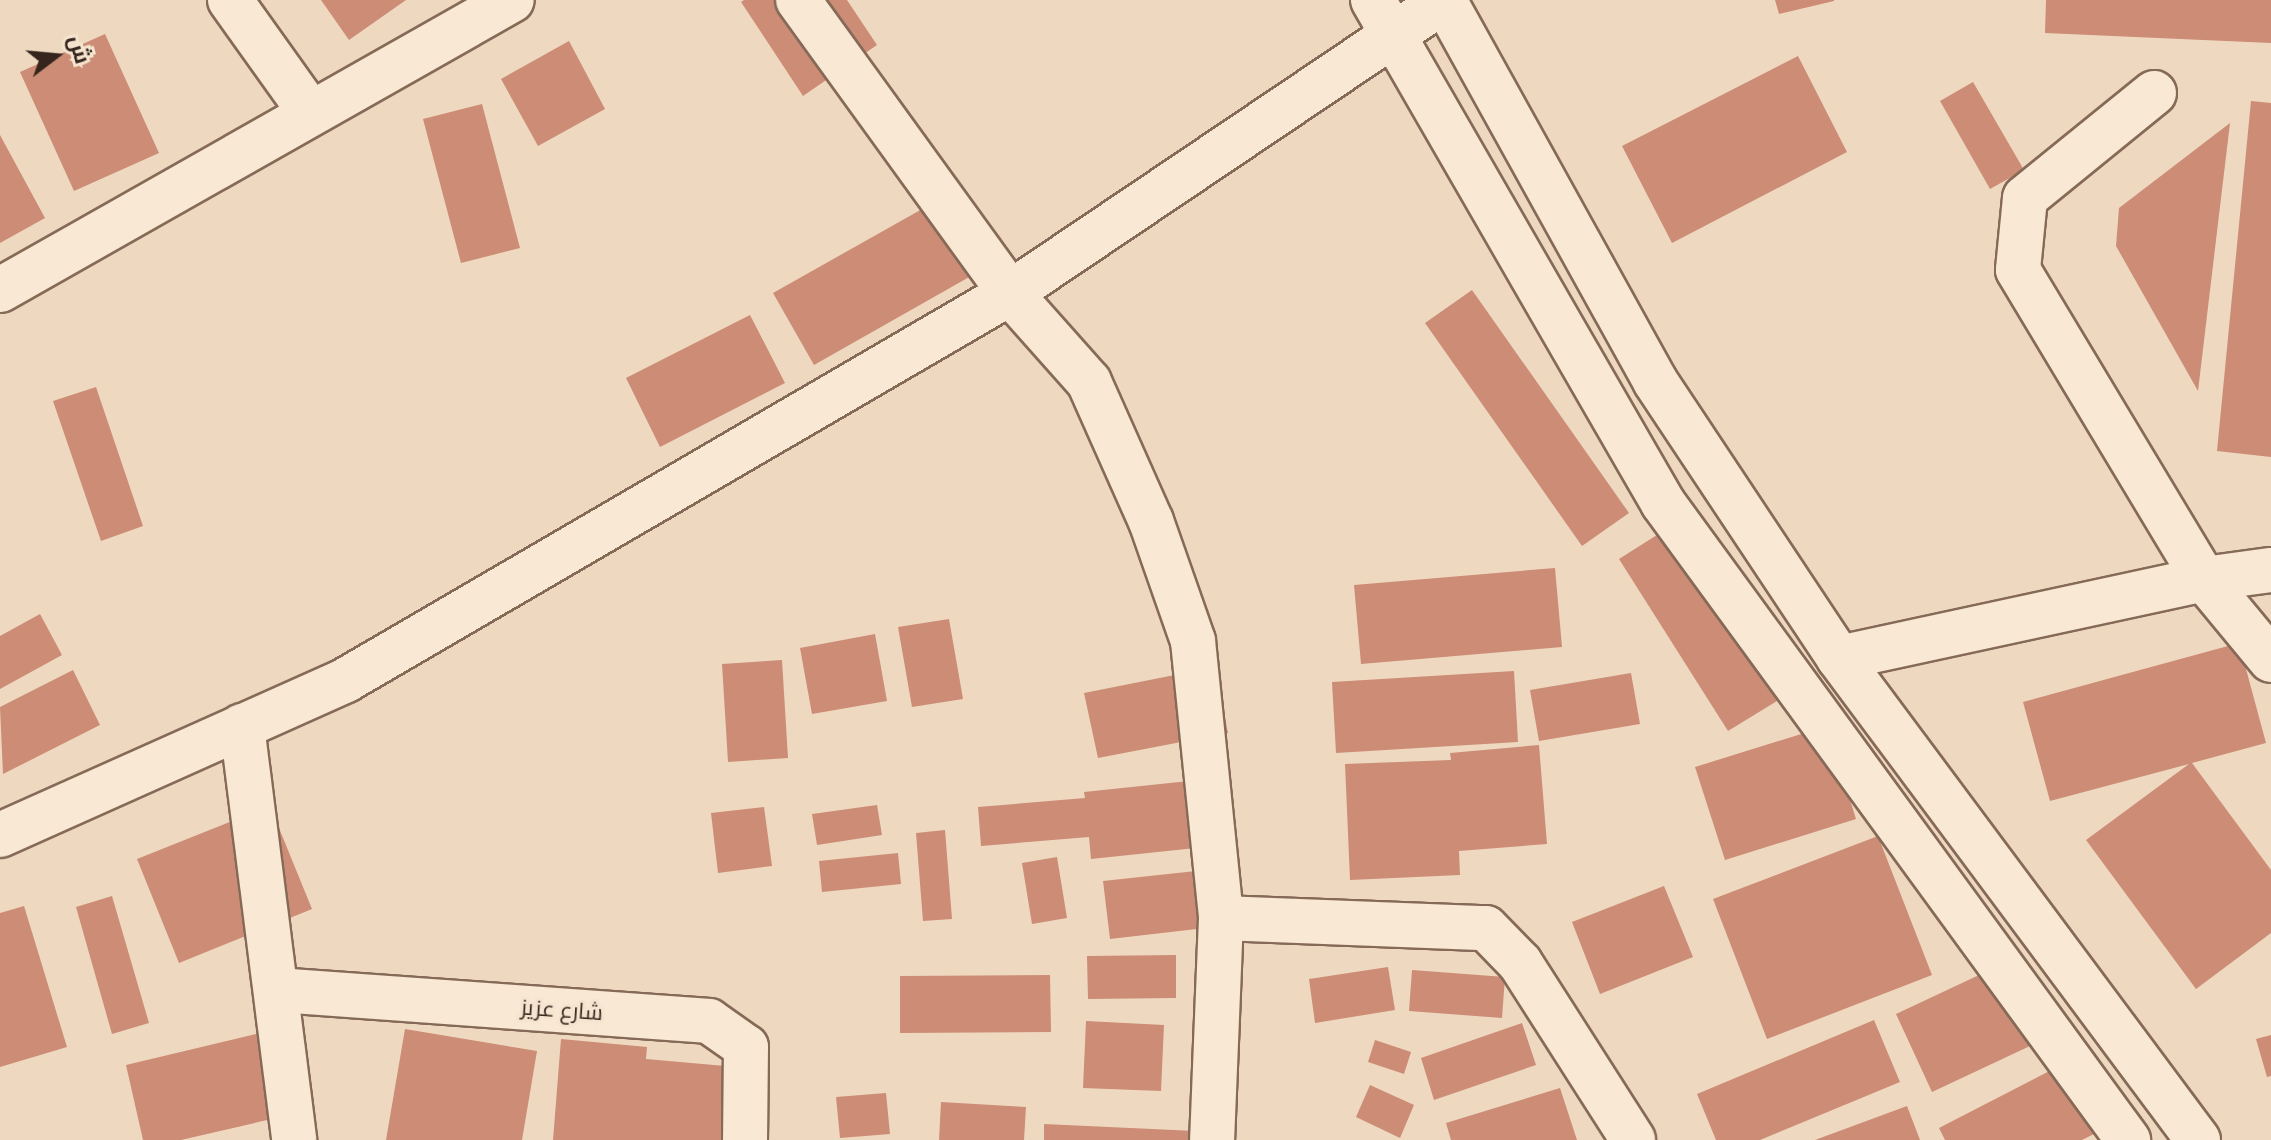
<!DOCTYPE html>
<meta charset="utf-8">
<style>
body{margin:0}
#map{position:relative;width:2271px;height:1140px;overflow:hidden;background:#eed9c0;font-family:"Times New Roman",Cairo,serif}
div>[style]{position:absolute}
.building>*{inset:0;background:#cc8c75}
.roads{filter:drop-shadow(2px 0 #866a58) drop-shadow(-2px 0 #866a58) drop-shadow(0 2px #866a58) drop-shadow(0 -2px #866a58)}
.minor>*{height:44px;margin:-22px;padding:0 22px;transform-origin:22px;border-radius:22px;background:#f9e8d3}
span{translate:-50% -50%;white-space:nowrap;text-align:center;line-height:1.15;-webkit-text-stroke:6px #f5e4cf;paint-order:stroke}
.street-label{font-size:22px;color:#36251c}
.north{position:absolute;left:16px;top:16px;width:80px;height:80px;-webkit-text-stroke:6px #f5e4cf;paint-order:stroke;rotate:74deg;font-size:22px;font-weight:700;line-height:32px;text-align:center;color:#36251c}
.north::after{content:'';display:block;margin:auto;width:28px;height:36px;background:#36251c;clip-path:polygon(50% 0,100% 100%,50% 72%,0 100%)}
</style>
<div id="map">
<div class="building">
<div style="clip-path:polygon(321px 0,406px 0,349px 40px)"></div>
<div style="clip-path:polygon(744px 0,847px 0,877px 45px,803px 96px,741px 2px)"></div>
<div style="clip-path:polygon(1775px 0,1834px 0,1834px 1px,1779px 14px)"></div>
<div style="clip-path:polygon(2046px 0,2271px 0,2271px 43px,2045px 33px)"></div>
<div style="clip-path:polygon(105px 34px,159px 153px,74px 191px,20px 72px)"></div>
<div style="clip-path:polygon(569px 41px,605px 109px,538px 146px,501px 79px)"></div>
<div style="clip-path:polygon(1798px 56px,1847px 152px,1672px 243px,1622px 146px)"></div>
<div style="clip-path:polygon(1973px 82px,2024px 170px,1990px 189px,1940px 101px)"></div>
<div style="clip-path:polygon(2251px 101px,2271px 103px,2271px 457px,2217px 451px)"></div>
<div style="clip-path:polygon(482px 104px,520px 248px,461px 263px,423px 119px)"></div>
<div style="clip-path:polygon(2230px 123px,2198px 391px,2116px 246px,2119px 208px)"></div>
<div style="clip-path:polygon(0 135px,45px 218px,0 243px)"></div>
<div style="clip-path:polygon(931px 204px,971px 276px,814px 365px,773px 293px)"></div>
<div style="clip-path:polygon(1472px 290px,1629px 513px,1582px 546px,1425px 323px)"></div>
<div style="clip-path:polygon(750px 315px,785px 383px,660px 447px,626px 378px)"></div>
<div style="clip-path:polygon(96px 387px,143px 526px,101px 541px,53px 401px)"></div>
<div style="clip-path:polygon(1668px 528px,1777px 701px,1728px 731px,1619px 559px)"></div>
<div style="clip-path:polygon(1555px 568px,1562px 647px,1361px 664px,1354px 585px)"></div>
<div style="clip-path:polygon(40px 614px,62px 655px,0 689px,0 636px)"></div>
<div style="clip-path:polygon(949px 619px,963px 699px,912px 707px,898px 627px)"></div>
<div style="clip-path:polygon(875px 634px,887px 701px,812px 714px,800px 648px)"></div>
<div style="clip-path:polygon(2239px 643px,2266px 743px,2192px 763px,2271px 870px,2271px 933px,2196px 989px,2086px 840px,2189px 764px,2050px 801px,2023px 702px)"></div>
<div style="clip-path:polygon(782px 660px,788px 758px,728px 762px,722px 664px)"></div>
<div style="clip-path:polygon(1215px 667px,1228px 733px,1098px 758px,1084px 693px)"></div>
<div style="clip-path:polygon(73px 670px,100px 725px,3px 774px,0 707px)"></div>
<div style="clip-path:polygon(1514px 671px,1518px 742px,1336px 753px,1332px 682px)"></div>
<div style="clip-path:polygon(1631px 673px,1640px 724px,1539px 741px,1530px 690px)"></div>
<div style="clip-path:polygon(1827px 726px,1856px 819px,1725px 860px,1695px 767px)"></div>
<div style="clip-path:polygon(1539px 745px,1547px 844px,1459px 851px,1460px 875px,1350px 880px,1345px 764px,1451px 760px,1450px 753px)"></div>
<div style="clip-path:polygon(1227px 777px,1234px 844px,1091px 859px,1089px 837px,981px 846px,978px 807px,1085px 798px,1084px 792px)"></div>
<div style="clip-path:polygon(877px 805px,882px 835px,817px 845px,812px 814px)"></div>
<div style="clip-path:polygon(270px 806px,312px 909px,179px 963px,137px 859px)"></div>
<div style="clip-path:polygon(764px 807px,772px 866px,718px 873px,711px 813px)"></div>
<div style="clip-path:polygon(945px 830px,952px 919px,923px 921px,916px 833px)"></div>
<div style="clip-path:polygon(1878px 836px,1932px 975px,1767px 1039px,1713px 899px)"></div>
<div style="clip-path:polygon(898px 853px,901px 884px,822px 892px,819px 861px)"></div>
<div style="clip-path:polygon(1057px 857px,1067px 918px,1032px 924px,1022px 863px)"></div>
<div style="clip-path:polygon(1233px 867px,1240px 924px,1110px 939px,1103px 881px)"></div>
<div style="clip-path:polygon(1664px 886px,1693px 957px,1600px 994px,1572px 922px)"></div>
<div style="clip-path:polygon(112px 896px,149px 1023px,112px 1034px,76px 907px)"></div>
<div style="clip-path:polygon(24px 906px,67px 1047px,0 1067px,0 913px)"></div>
<div style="clip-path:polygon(1176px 955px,1176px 998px,1088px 999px,1087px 956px)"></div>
<div style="clip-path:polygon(1388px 967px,1395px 1010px,1315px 1023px,1309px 979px)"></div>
<div style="clip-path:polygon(1994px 968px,2030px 1046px,1932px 1092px,1896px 1014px)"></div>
<div style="clip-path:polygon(1412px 970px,1505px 977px,1502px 1018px,1409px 1011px)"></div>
<div style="clip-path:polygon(1050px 975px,1051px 1032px,900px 1033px,900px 976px)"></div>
<div style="clip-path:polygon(1874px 1020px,1900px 1082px,1760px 1140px,1716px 1140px,1697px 1094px)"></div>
<div style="clip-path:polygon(1086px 1021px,1164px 1025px,1161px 1091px,1083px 1088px)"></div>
<div style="clip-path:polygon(1522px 1023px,1536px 1065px,1434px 1100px,1421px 1058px)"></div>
<div style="clip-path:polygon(405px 1029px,537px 1051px,522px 1140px,386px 1140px)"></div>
<div style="clip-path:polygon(269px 1031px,289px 1115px,181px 1140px,143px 1140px,126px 1065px)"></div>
<div style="clip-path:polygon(2271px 1035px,2271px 1076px,2267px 1077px,2256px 1039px)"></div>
<div style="clip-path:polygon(561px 1039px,647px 1047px,646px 1059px,748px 1068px,742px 1140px,553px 1140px)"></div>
<div style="clip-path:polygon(1375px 1040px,1411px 1052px,1404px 1074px,1368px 1062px)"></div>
<div style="clip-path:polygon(2069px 1061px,2104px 1129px,2082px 1140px,1945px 1140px,1939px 1128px)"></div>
<div style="clip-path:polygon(1370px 1085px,1414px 1105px,1400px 1138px,1356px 1117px)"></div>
<div style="clip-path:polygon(1560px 1088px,1577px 1140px,1451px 1140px,1446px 1123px)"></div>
<div style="clip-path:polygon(886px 1093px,890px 1134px,840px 1138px,836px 1097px)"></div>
<div style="clip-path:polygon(941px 1102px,1026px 1107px,1024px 1140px,939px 1140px)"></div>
<div style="clip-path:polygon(1907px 1106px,1920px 1140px,1815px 1140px)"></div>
<div style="clip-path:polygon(1044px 1124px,1217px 1132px,1216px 1140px,1044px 1140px)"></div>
</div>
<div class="roads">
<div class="minor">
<div style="left:230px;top:0;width:138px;rotate:54.5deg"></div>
<div style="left:798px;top:0;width:362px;rotate:54.1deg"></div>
<div style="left:1010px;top:293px;width:119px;rotate:48.4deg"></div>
<div style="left:1089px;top:382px;width:152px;rotate:66deg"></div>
<div style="left:1151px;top:521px;width:127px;rotate:70.7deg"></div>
<div style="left:1193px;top:641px;width:278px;rotate:84.2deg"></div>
<div style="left:1221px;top:918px;width:222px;rotate:92.3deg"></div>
<div style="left:1373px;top:0;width:581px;rotate:60.03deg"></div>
<div style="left:1663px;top:503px;width:789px;rotate:53.87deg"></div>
<div style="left:1444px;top:0;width:436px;rotate:61deg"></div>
<div style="left:1655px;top:381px;width:333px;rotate:56.4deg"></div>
<div style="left:1839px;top:658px;width:601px;rotate:53.32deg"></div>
<div style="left:2154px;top:93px;width:166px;rotate:140.9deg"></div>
<div style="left:2025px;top:198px;width:72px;rotate:95.6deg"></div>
<div style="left:2018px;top:270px;width:361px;rotate:59deg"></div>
<div style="left:2204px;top:579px;width:105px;rotate:50.4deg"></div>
<div style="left:0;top:290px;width:588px;rotate:-29.53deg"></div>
<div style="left:1839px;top:658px;width:373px;rotate:-12.2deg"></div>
<div style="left:2204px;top:579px;width:68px;rotate:-7.7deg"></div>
<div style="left:242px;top:726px;width:417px;rotate:82.8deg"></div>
<div style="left:0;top:835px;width:379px;rotate:-24.1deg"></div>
<div style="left:346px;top:680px;width:769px;rotate:-30.23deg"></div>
<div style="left:1010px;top:293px;width:524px;rotate:-33.96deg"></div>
<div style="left:1221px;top:918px;width:265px;rotate:2.2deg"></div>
<div style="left:1486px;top:928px;width:49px;rotate:45.8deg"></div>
<div style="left:1520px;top:963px;width:210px;rotate:57.4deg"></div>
<div style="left:277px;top:990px;width:433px;rotate:4.1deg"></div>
<div style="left:709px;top:1021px;width:45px;rotate:35.1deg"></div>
<div style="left:746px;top:1047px;width:93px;rotate:90.6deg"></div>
</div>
</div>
<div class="street-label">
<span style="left:562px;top:1010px;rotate:4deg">شارع عزيز</span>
</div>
<div class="north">ش</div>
</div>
